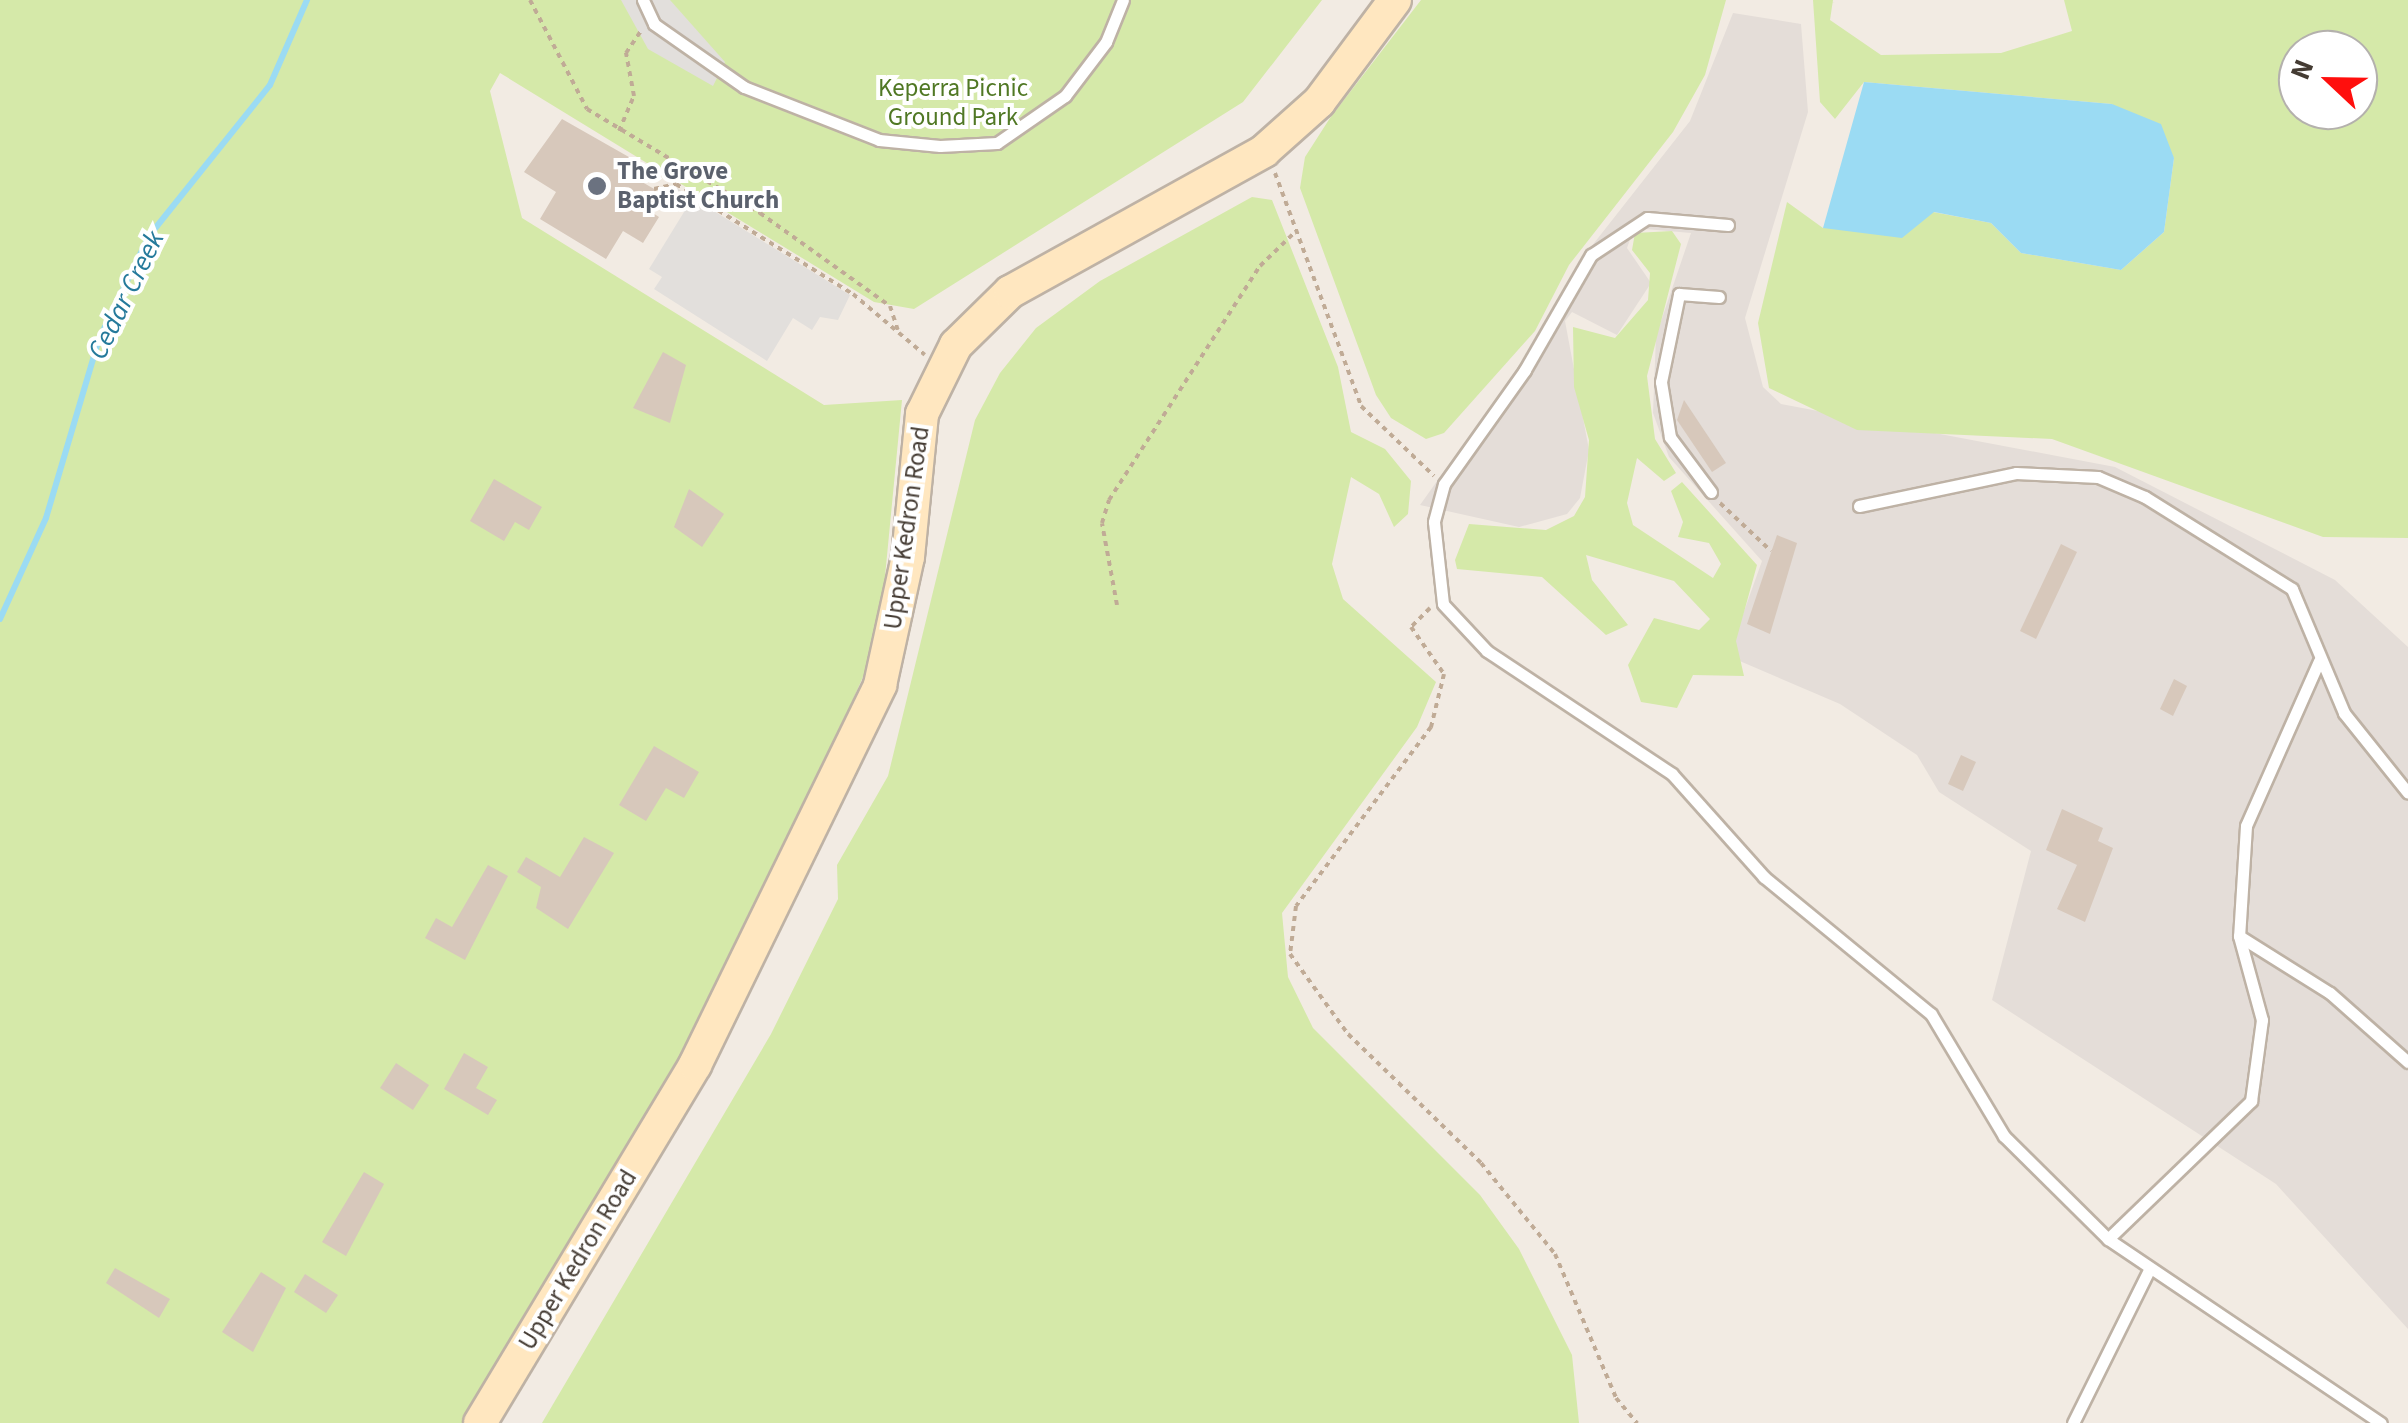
<!DOCTYPE html>
<style>
body{margin:0}
#map{position:relative;width:2408px;height:1423px;overflow:hidden;background:#f2ebe3;font-family:"Source Sans 3",sans-serif}
div>[style]{position:absolute}
.industrial>*{inset:0;background:#e4ddd8}
.green>*{inset:0;background:#d5e9a9}
.parking>*{inset:0;background:#e2dfdc}
.water>*{inset:0;background:#9bdbf3}
.stream>*{height:6px;margin:-3px;padding:0 3px;transform-origin:3px;border-radius:3px;background:#9bdbf3}
.building>*{inset:0;background:#d7c8bb}
.path>*{height:4px;margin-top:-2px;transform-origin:0;background:repeating-linear-gradient(90deg,#c0ab96 0 5px,transparent 0 10px)}
.roads{filter:drop-shadow(2px 0 #beb2a5) drop-shadow(-2px 0 #beb2a5) drop-shadow(0 2px #beb2a5) drop-shadow(0 -2px #beb2a5)}
.lane>*{height:11px;margin:-5.5px;padding:0 5.5px;transform-origin:5.5px;border-radius:5.5px;background:#fff}
.secondary>*{height:32px;margin:-16px;padding:0 16px;transform-origin:16px;border-radius:16px;background:#ffe7c0}
.dots>*{width:28px;height:28px;translate:-50% -50%;box-sizing:border-box;border:5px solid #fff;border-radius:50%}
span{translate:-50% -50%;white-space:nowrap;text-align:center;line-height:1.15;-webkit-text-stroke:8px #fff;paint-order:stroke}
.park-label{font-size:25px;color:#507824}
.worship-label{font-size:25px;color:#5b616d;font-weight:700}
.left{translate:0 -50%;text-align:left}
.street-label{font-size:25px;color:#443b33}
.water-label{font-size:28px;color:#257a9b;font-style:italic}
.north{position:absolute;left:2278px;top:30px;width:100px;height:100px;box-sizing:border-box;background:#fff;border:2px solid #b4b1ad;border-radius:50%;rotate:292deg;font-size:28px;font-weight:700;line-height:40px;text-align:center;color:#443b33}
.north::after{content:'';display:block;margin:auto;width:35px;height:45px;background:#ff0f0d;clip-path:polygon(50% 0,100% 100%,50% 72%,0 100%)}
</style>
<div id="map">
<div class="industrial">
<div style="clip-path:polygon(1733px 13px,1801px 24px,1808px 112px,1745px 318px,1763px 387px,1781px 404px,2115px 467px,2335px 580px,2408px 647px,2408px 1329px,2276px 1184px,1992px 1000px,2031px 851px,1939px 792px,1917px 755px,1840px 704px,1728px 656px,1762px 561px,1669px 457px,1653px 413px,1656px 336px,1691px 233px,1634px 228px,1627px 248px,1651px 283px,1617px 335px,1572px 312px,1565px 321px,1589px 450px,1580px 498px,1567px 514px,1519px 527px,1420px 505px,1534px 345px,1580px 261px,1690px 121px)"></div>
</div>
<div class="green">
<div style="clip-path:polygon(0 0,1322px 0,1243px 102px,914px 309px,874px 302px,500px 73px,490px 91px,522px 218px,824px 405px,902px 400px,881px 618px,867px 668px,716px 1007px,466px 1423px,0 1423px)"></div>
<div style="clip-path:polygon(1421px 0,1726px 0,1705px 75px,1673px 132px,1569px 265px,1535px 331px,1444px 433px,1426px 439px,1391px 418px,1376px 395px,1300px 188px,1305px 157px,1330px 118px)"></div>
<div style="clip-path:polygon(evenodd,1813px 0,1833px 0,1830px 20px,1881px 55px,2001px 53px,2072px 31px,2064px 0,2408px 0,2408px 538px,2323px 537px,2052px 439px,1857px 430px,1769px 388px,1758px 323px,1787px 202px,1823px 228px,1933px 212px,1991px 223px,2021px 253px,2121px 270px,2164px 232px,2174px 158px,2112px 104px,1864px 82px,1835px 119px,1820px 102px,1813px 0,2298px 50px,2358px 50px,2358px 110px,2298px 110px,2298px 50px)"></div>
<div style="clip-path:polygon(1252px 197px,1272px 200px,1338px 367px,1351px 432px,1385px 449px,1411px 481px,1408px 514px,1394px 527px,1379px 494px,1351px 477px,1332px 564px,1343px 599px,1436px 682px,1417px 727px,1282px 913px,1288px 977px,1313px 1028px,1480px 1195px,1519px 1249px,1572px 1355px,1579px 1423px,542px 1423px,771px 1034px,838px 899px,837px 865px,888px 776px,975px 420px,1000px 373px,1036px 328px,1100px 281px)"></div>
<div style="clip-path:polygon(1635px 233px,1672px 231px,1681px 244px,1647px 376px,1655px 439px,1676px 473px,1664px 481px,1637px 458px,1627px 503px,1633px 525px,1713px 578px,1721px 564px,1709px 543px,1678px 537px,1683px 522px,1671px 491px,1682px 482px,1757px 565px,1736px 641px,1744px 676px,1693px 675px,1677px 708px,1641px 702px,1628px 665px,1654px 618px,1699px 630px,1710px 619px,1674px 581px,1586px 555px,1592px 580px,1628px 625px,1606px 635px,1542px 577px,1457px 569px,1455px 560px,1469px 524px,1546px 530px,1574px 516px,1585px 497px,1589px 440px,1574px 387px,1573px 327px,1615px 338px,1648px 300px,1650px 273px,1632px 250px)"></div>
</div>
<div class="parking">
<div style="clip-path:polygon(621px 0,670px 0,725px 62px,713px 86px,648px 49px)"></div>
<div style="clip-path:polygon(675px 187px,850px 295px,838px 320px,820px 317px,812px 330px,793px 318px,767px 361px,654px 289px,662px 277px,649px 269px,684px 212px,667px 200px)"></div>
</div>
<div class="water">
<div style="clip-path:polygon(1864px 82px,2112px 104px,2161px 124px,2174px 158px,2164px 232px,2121px 270px,2021px 253px,1991px 223px,1934px 212px,1902px 238px,1823px 228px)"></div>
</div>
<div class="stream">
<div style="left:0;top:619px;width:111px;rotate:-65.5deg"></div>
<div style="left:46px;top:518px;width:187px;rotate:-73.5deg"></div>
<div style="left:99px;top:339px;width:114px;rotate:-64.1deg"></div>
<div style="left:149px;top:236px;width:193px;rotate:-51.3deg"></div>
<div style="left:270px;top:85px;width:93px;rotate:-66.5deg"></div>
</div>
<div class="building">
<div style="clip-path:polygon(562px 119px,650px 169px,642px 182px,656px 190px,645px 208px,659px 217px,643px 243px,623px 231px,606px 259px,540px 219px,556px 192px,524px 172px)"></div>
<div style="clip-path:polygon(663px 352px,686px 365px,670px 423px,633px 408px)"></div>
<div style="clip-path:polygon(1684px 400px,1726px 463px,1712px 472px,1677px 420px)"></div>
<div style="clip-path:polygon(494px 479px,542px 507px,529px 530px,515px 522px,504px 541px,470px 521px)"></div>
<div style="clip-path:polygon(689px 489px,724px 514px,702px 547px,674px 527px)"></div>
<div style="clip-path:polygon(1777px 535px,1797px 543px,1770px 634px,1747px 624px)"></div>
<div style="clip-path:polygon(2061px 544px,2077px 552px,2036px 639px,2020px 631px)"></div>
<div style="clip-path:polygon(2174px 679px,2187px 686px,2173px 716px,2160px 709px)"></div>
<div style="clip-path:polygon(654px 746px,699px 772px,684px 798px,666px 788px,646px 821px,619px 805px)"></div>
<div style="clip-path:polygon(1961px 755px,1976px 762px,1963px 791px,1948px 784px)"></div>
<div style="clip-path:polygon(2062px 809px,2103px 828px,2098px 841px,2113px 848px,2085px 922px,2057px 909px,2077px 865px,2046px 850px)"></div>
<div style="clip-path:polygon(584px 837px,614px 853px,568px 929px,536px 908px,541px 887px,517px 872px,526px 857px,560px 877px)"></div>
<div style="clip-path:polygon(488px 865px,508px 876px,465px 960px,425px 938px,436px 918px,452px 927px)"></div>
<div style="clip-path:polygon(464px 1053px,488px 1067px,476px 1088px,497px 1100px,488px 1115px,444px 1089px)"></div>
<div style="clip-path:polygon(396px 1063px,429px 1085px,413px 1110px,380px 1088px)"></div>
<div style="clip-path:polygon(364px 1172px,384px 1184px,346px 1256px,322px 1242px)"></div>
<div style="clip-path:polygon(115px 1268px,170px 1299px,159px 1318px,106px 1283px)"></div>
<div style="clip-path:polygon(261px 1272px,286px 1288px,253px 1352px,222px 1332px)"></div>
<div style="clip-path:polygon(305px 1274px,338px 1295px,326px 1313px,294px 1292px)"></div>
</div>
<div class="path">
<div style="left:530px;top:0;width:123px;rotate:62.4deg"></div>
<div style="left:587px;top:109px;width:202px;rotate:31deg"></div>
<div style="left:760px;top:213px;width:160px;rotate:35.6deg"></div>
<div style="left:890px;top:306px;width:25px;rotate:72deg"></div>
<div style="left:619px;top:131px;width:38px;rotate:-67deg"></div>
<div style="left:634px;top:96px;width:44px;rotate:-100.5deg"></div>
<div style="left:626px;top:53px;width:27px;rotate:-56deg"></div>
<div style="left:1275px;top:173px;width:248px;rotate:69.7deg"></div>
<div style="left:1361px;top:406px;width:101px;rotate:43.8deg"></div>
<div style="left:654px;top:189px;width:23px;rotate:-13deg"></div>
<div style="left:676px;top:184px;width:208px;rotate:31.9deg"></div>
<div style="left:853px;top:294px;width:94px;rotate:40.3deg"></div>
<div style="left:1720px;top:503px;width:70px;rotate:43.3deg"></div>
<div style="left:1117px;top:605px;width:83px;rotate:-100.4deg"></div>
<div style="left:1102px;top:523px;width:24px;rotate:-73deg"></div>
<div style="left:1109px;top:500px;width:278px;rotate:-57.2deg"></div>
<div style="left:1260px;top:266px;width:49px;rotate:-44.2deg"></div>
<div style="left:1430px;top:608px;width:27px;rotate:135deg"></div>
<div style="left:1411px;top:627px;width:57px;rotate:54.9deg"></div>
<div style="left:1444px;top:674px;width:55px;rotate:103.8deg"></div>
<div style="left:1431px;top:727px;width:224px;rotate:127deg"></div>
<div style="left:1296px;top:906px;width:48px;rotate:97.1deg"></div>
<div style="left:1290px;top:954px;width:99px;rotate:54.1deg"></div>
<div style="left:1348px;top:1034px;width:185px;rotate:44.1deg"></div>
<div style="left:1481px;top:1163px;width:117px;rotate:50.9deg"></div>
<div style="left:1555px;top:1254px;width:156px;rotate:67deg"></div>
<div style="left:1616px;top:1398px;width:33px;rotate:50deg"></div>
</div>
<div class="roads">
<div class="lane">
<div style="left:643px;top:0;width:26px;rotate:65deg"></div>
<div style="left:654px;top:24px;width:110px;rotate:35deg"></div>
<div style="left:744px;top:87px;width:145px;rotate:21.4deg"></div>
<div style="left:879px;top:140px;width:61px;rotate:5.6deg"></div>
<div style="left:940px;top:146px;width:57px;rotate:-3deg"></div>
<div style="left:997px;top:143px;width:83px;rotate:-34.7deg"></div>
<div style="left:1065px;top:96px;width:68px;rotate:-52.8deg"></div>
<div style="left:1106px;top:42px;width:45px;rotate:-68deg"></div>
<div style="left:1728px;top:225px;width:81px;rotate:-175.1deg"></div>
<div style="left:1647px;top:218px;width:67px;rotate:146.5deg"></div>
<div style="left:1591px;top:255px;width:133px;rotate:119.9deg"></div>
<div style="left:1525px;top:370px;width:140px;rotate:125.4deg"></div>
<div style="left:1444px;top:484px;width:39px;rotate:105deg"></div>
<div style="left:1434px;top:522px;width:82px;rotate:83.7deg"></div>
<div style="left:1443px;top:604px;width:64px;rotate:46.9deg"></div>
<div style="left:1487px;top:651px;width:222px;rotate:33.6deg"></div>
<div style="left:1672px;top:774px;width:138px;rotate:48.2deg"></div>
<div style="left:1764px;top:877px;width:216px;rotate:39.4deg"></div>
<div style="left:1931px;top:1014px;width:142px;rotate:59.1deg"></div>
<div style="left:2004px;top:1136px;width:146px;rotate:44.7deg"></div>
<div style="left:2108px;top:1239px;width:329px;rotate:34deg"></div>
<div style="left:1711px;top:492px;width:69px;rotate:-126.7deg"></div>
<div style="left:1670px;top:437px;width:56px;rotate:-99.3deg"></div>
<div style="left:1661px;top:382px;width:90px;rotate:-78.4deg"></div>
<div style="left:1679px;top:294px;width:40px;rotate:4.3deg"></div>
<div style="left:1859px;top:506px;width:160px;rotate:-11.9deg"></div>
<div style="left:2016px;top:473px;width:82px;rotate:2.8deg"></div>
<div style="left:2098px;top:477px;width:51px;rotate:23.1deg"></div>
<div style="left:2145px;top:497px;width:173px;rotate:32deg"></div>
<div style="left:2292px;top:589px;width:134px;rotate:67.2deg"></div>
<div style="left:2344px;top:713px;width:102px;rotate:51.3deg"></div>
<div style="left:2319px;top:661px;width:180px;rotate:113.9deg"></div>
<div style="left:2246px;top:826px;width:110px;rotate:93.6deg"></div>
<div style="left:2239px;top:936px;width:107px;rotate:32.1deg"></div>
<div style="left:2330px;top:993px;width:104px;rotate:41.5deg"></div>
<div style="left:2108px;top:1239px;width:199px;rotate:-44deg"></div>
<div style="left:2251px;top:1101px;width:82px;rotate:-82.3deg"></div>
<div style="left:2262px;top:1020px;width:87px;rotate:-105.3deg"></div>
<div style="left:2073px;top:1423px;width:169px;rotate:-63.6deg"></div>
</div>
<div class="secondary">
<div style="left:480px;top:1423px;width:418px;rotate:-59deg"></div>
<div style="left:695px;top:1065px;width:423px;rotate:-64deg"></div>
<div style="left:880px;top:685px;width:131px;rotate:-77.7deg"></div>
<div style="left:908px;top:557px;width:144px;rotate:-84.4deg"></div>
<div style="left:922px;top:414px;width:77px;rotate:-63.8deg"></div>
<div style="left:956px;top:345px;width:76px;rotate:-44.5deg"></div>
<div style="left:1010px;top:292px;width:291px;rotate:-29deg"></div>
<div style="left:1264px;top:151px;width:74px;rotate:-41.7deg"></div>
<div style="left:1319px;top:102px;width:127px;rotate:-53.3deg"></div>
</div>
</div>
<div class="dots">
<div style="left:597px;top:186px;background:#6b7280"></div>
</div>
<div class="park-label">
<span style="left:953px;top:103px">Keperra Picnic<br>Ground Park</span>
</div>
<div class="worship-label">
<span class="left" style="left:617px;top:186px">The Grove<br>Baptist Church</span>
</div>
<div class="street-label">
<span style="left:907px;top:528px;rotate:-82deg">Upper Kedron Road</span>
<span style="left:578px;top:1260px;rotate:-59deg">Upper Kedron Road</span>
</div>
<div class="water-label">
<span style="left:126px;top:295px;rotate:-64deg">Cedar Creek</span>
</div>
<div class="north">N</div>
</div>
